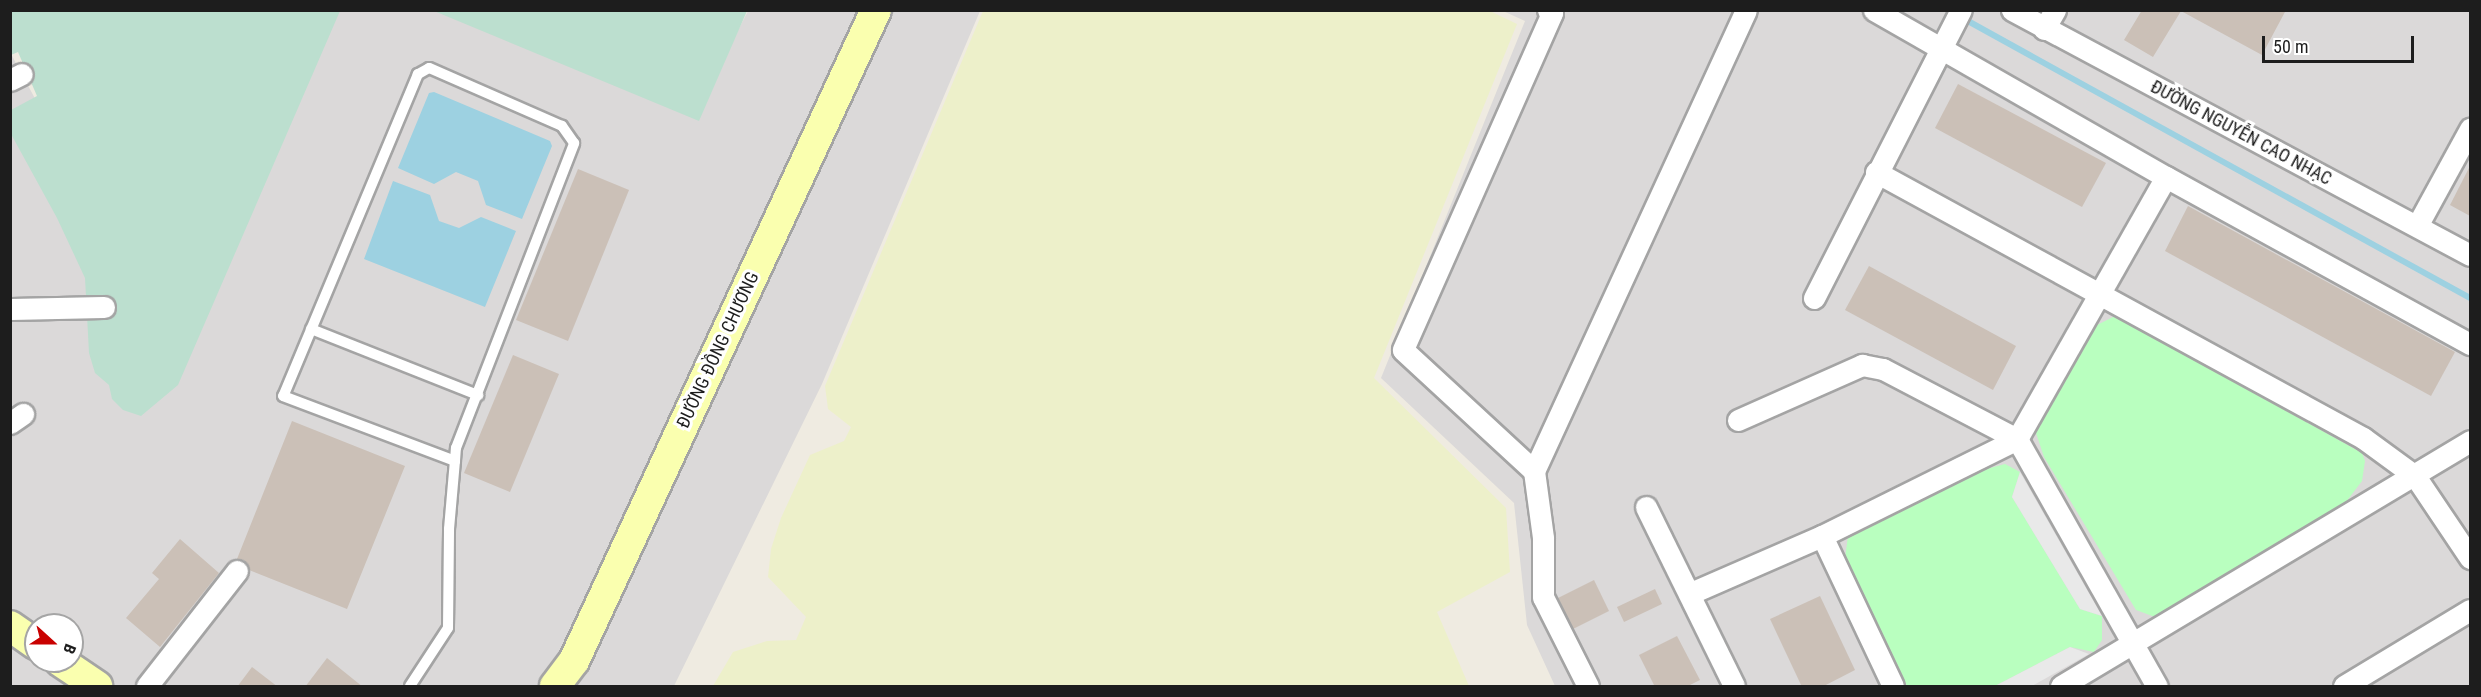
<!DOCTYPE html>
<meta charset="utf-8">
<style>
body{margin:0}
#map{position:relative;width:2481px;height:697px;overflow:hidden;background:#efebe1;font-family:"Roboto Condensed",sans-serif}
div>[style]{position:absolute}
.residential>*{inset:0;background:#dbd9d9}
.farmland>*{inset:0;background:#edf0ca}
.wetland>*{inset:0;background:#bcdfcf}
.park>*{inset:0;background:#b9ffbf}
.parking>*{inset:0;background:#e9e9e9}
.water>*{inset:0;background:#9dd1e1}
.stream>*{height:6px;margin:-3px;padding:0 3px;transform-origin:3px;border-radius:3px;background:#9dd1e1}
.building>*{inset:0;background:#cbc0b7}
.roads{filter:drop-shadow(2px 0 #a4a4a4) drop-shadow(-2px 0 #a4a4a4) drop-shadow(0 2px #a4a4a4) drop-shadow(0 -2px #a4a4a4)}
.lane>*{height:10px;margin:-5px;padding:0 5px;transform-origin:5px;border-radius:5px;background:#fff}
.street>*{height:21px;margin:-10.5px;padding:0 10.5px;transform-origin:10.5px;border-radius:10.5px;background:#fff}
.secondary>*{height:30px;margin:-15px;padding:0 15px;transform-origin:15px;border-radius:15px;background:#faffaf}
span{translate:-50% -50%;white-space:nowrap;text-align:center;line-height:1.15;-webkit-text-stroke:6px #fff;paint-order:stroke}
.street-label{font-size:18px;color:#1d1d1d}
.frame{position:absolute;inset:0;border:12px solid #1d1d1d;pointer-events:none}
.north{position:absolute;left:24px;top:613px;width:60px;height:60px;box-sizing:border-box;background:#fff;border:2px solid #a5a5a5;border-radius:50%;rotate:111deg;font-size:16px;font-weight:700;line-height:24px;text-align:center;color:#1d1d1d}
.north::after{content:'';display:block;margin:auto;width:21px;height:27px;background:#c90100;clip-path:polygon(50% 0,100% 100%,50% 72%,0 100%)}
.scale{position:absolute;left:2262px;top:36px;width:152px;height:27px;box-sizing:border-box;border:3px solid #1d1d1d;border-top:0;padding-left:8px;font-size:18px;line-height:21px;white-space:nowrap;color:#1d1d1d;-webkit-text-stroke:4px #fff;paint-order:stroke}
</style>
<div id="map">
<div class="residential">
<div style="clip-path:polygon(evenodd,333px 11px,452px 11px,695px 113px,748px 11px,980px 11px,822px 384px,674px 686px,11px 686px,10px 52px,177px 363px,333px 11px,36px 625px,72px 625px,72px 661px,36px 661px,36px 625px)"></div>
<div style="clip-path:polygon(1503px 11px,2470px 11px,2470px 686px,1555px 686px,1527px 625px,1514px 503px,1381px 378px,1525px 21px)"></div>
</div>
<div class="farmland">
<div style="clip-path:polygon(1490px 11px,1517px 24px,1374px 378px,1506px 508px,1510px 572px,1437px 612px,1469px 686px,713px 686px,733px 652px,767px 641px,796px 640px,806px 617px,768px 577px,771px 549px,781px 518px,810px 455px,844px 441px,851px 427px,828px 409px,825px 386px,983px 11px)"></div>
</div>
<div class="wetland">
<div style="clip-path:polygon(11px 11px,340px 11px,178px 385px,141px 416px,123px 410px,112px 399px,109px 385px,95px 373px,89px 353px,85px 278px,57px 218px,11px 134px,11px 110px,37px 96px,18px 52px,11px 55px)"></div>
<div style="clip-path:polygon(434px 11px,747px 10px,747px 11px,699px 121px)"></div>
</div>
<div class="park">
<div style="clip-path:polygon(2115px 316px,2362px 453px,2365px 461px,2362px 481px,2346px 502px,2155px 617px,2136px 610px,2044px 457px,2036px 433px,2095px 326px)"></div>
<div style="clip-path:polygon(2005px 464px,2020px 472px,2012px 497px,2080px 609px,2102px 616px,2102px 640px,2094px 652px,2070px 647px,1995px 686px,1907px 686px,1845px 558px,1848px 536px,1986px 469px)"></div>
</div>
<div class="parking">
<div style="clip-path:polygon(2020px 472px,2102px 616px,2080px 609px,2012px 497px)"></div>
<div style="clip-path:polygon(2070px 647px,2089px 654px,2032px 686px,1995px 686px)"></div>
</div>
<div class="water">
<div style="clip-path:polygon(434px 92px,550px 141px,552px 146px,522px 219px,486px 205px,478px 181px,456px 172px,434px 184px,398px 168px,429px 93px)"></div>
<div style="clip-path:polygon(393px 181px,430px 195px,439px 221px,459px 228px,481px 217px,516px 231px,485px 307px,364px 259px)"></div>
</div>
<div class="stream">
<div style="left:1948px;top:10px;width:596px;rotate:28.89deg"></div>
</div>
<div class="building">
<div style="clip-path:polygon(2142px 10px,2286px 10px,2262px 55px,2181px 11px,2153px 57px,2124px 40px)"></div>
<div style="clip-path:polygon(1958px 84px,2106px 163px,2082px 207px,1935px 128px)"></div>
<div style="clip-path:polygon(2470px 166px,2470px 216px,2450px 205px)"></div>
<div style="clip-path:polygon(578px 169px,629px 190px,568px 341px,516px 320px)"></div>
<div style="clip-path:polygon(2188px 206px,2455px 352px,2431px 396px,2165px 251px)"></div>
<div style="clip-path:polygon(1869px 266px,2016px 346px,1993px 390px,1845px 310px)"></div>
<div style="clip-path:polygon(513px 355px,559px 374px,510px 492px,464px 473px)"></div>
<div style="clip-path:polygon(292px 421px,405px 466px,347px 609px,249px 570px,245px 561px,237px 559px)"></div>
<div style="clip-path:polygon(180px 539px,219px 573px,160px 647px,126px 618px,159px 579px,152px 573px)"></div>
<div style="clip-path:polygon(1594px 580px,1609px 611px,1573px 629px,1558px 598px)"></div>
<div style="clip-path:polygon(1655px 589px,1662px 604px,1624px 622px,1617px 607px)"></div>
<div style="clip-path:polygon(1820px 596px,1855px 670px,1822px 687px,1802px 687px,1770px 619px)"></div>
<div style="clip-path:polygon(1677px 636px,1700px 680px,1686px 687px,1655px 687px,1639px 655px)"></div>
<div style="clip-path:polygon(327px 658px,363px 687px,305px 687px)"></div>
<div style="clip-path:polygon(252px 667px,278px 687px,237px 687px)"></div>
</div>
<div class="roads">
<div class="lane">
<div style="left:311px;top:329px;width:180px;rotate:21.6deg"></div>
<div style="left:410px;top:686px;width:69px;rotate:-56.8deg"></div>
<div style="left:448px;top:628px;width:99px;rotate:-89.4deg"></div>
<div style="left:449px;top:529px;width:68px;rotate:-85deg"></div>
<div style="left:455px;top:461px;width:13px;rotate:-86deg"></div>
<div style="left:456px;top:448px;width:327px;rotate:-68.8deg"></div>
<div style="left:574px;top:143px;width:21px;rotate:-125deg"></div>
<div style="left:562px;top:126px;width:145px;rotate:-156.4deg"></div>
<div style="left:429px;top:68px;width:13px;rotate:151deg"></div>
<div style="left:418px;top:74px;width:349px;rotate:112.7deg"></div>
<div style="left:283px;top:396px;width:184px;rotate:20.7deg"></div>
</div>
<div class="street">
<div style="left:1548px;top:10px;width:5px;rotate:37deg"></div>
<div style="left:1552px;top:13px;width:368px;rotate:113.9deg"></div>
<div style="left:1403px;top:350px;width:178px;rotate:42.7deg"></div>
<div style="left:1534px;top:471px;width:507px;rotate:-65.3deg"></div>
<div style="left:1874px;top:10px;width:336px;rotate:29.8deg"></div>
<div style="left:2166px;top:177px;width:347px;rotate:28.8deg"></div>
<div style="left:2012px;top:10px;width:519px;rotate:28.14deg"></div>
<div style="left:2044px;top:29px;width:22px;rotate:-60deg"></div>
<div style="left:10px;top:80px;width:13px;rotate:-27deg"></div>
<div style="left:1876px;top:172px;width:555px;rotate:28.64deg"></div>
<div style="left:2363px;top:438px;width:64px;rotate:36.2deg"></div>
<div style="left:2415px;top:476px;width:99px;rotate:56.1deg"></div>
<div style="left:2417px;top:226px;width:111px;rotate:-61.3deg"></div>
<div style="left:1814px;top:298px;width:323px;rotate:-63deg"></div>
<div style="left:10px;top:309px;width:94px;rotate:-1.2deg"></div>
<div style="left:1738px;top:420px;width:136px;rotate:-23.9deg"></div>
<div style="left:1862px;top:365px;width:21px;rotate:11deg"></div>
<div style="left:1883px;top:369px;width:151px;rotate:27.6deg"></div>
<div style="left:2017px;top:439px;width:284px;rotate:60.5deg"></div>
<div style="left:10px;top:423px;width:16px;rotate:-35deg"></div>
<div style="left:1534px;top:471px;width:68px;rotate:82.3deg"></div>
<div style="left:1543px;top:538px;width:59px;rotate:90deg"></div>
<div style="left:1543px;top:597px;width:100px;rotate:63.2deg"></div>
<div style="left:1646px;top:507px;width:199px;rotate:63.8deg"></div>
<div style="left:1822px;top:536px;width:166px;rotate:64.7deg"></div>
<div style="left:1691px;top:593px;width:143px;rotate:-23.5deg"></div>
<div style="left:1822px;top:536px;width:218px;rotate:-26.4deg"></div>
<div style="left:2017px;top:439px;width:301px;rotate:-60.4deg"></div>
<div style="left:147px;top:686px;width:146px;rotate:-52deg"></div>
<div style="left:2061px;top:686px;width:477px;rotate:-30.9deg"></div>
<div style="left:2344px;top:686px;width:147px;rotate:-31.1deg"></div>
</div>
<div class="secondary">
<div style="left:10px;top:626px;width:32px;rotate:35deg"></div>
<div style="left:60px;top:661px;width:45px;rotate:34deg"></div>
<div style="left:555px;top:686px;width:31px;rotate:-53deg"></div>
<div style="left:574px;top:661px;width:718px;rotate:-65.11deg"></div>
</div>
</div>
<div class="street-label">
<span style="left:2241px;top:133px;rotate:28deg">ĐƯỜNG NGUYỄN CAO NHẠC</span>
<span style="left:718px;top:350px;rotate:-65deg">ĐƯỜNG ĐỒNG CHƯƠNG</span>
</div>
<div class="frame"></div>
<div class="north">B</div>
<div class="scale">50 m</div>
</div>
